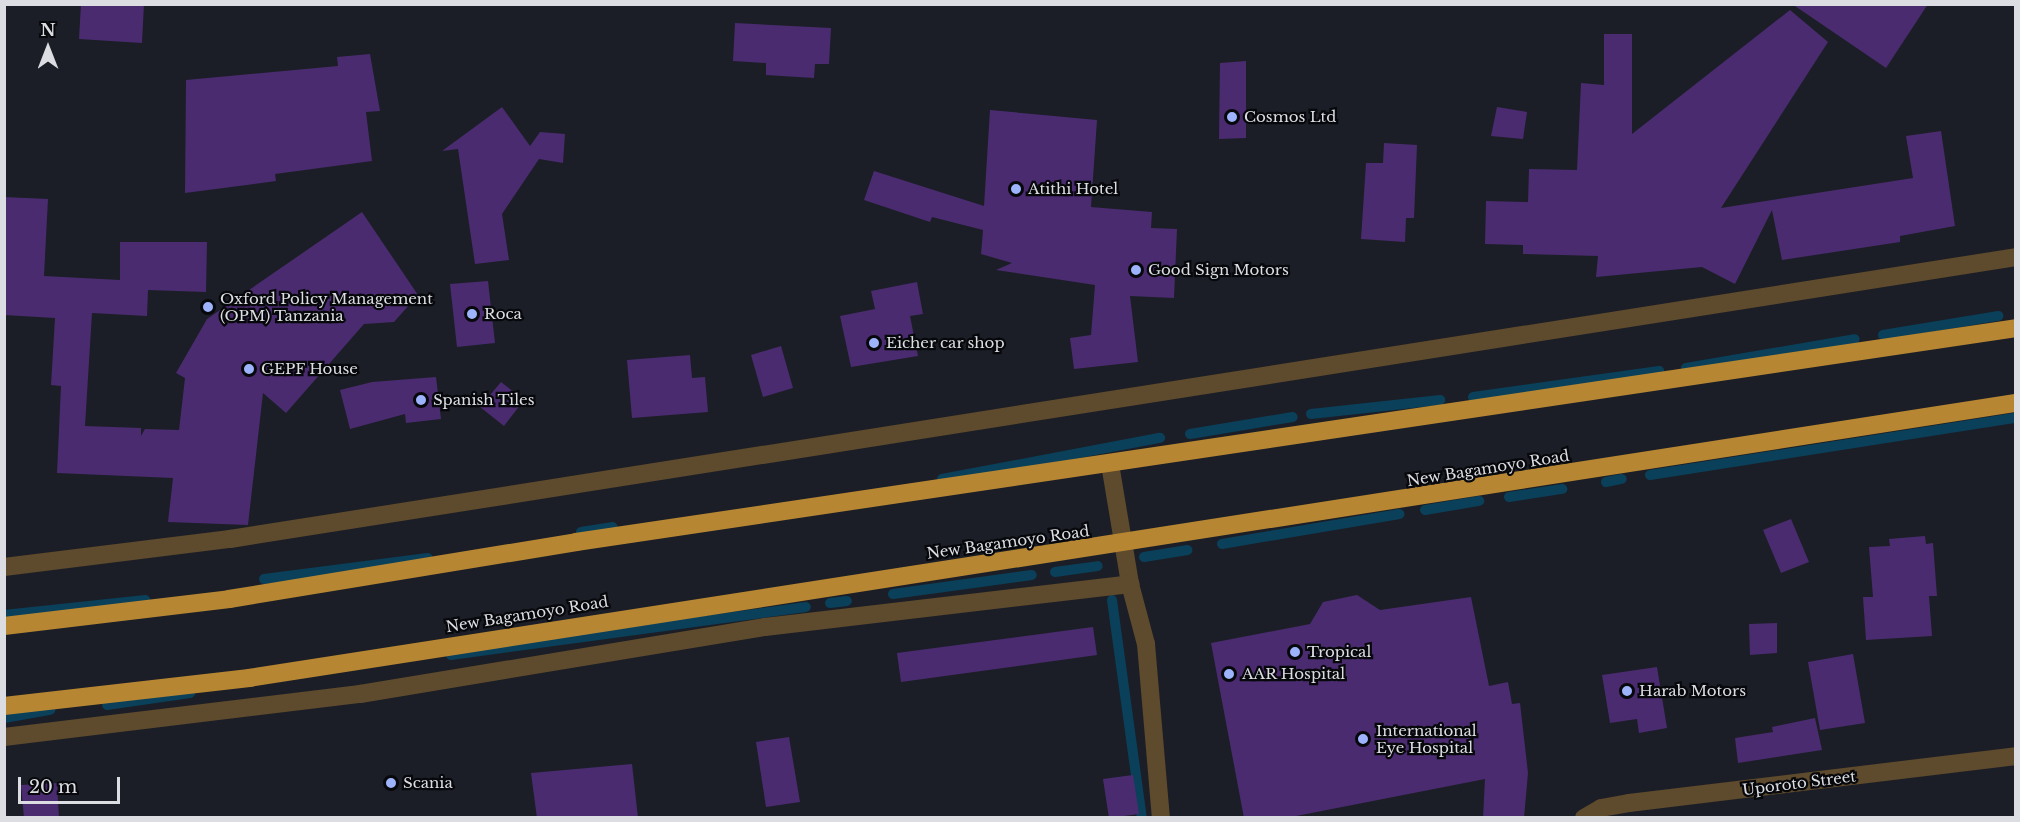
<!DOCTYPE html>
<style>
body{margin:0}
#map{position:relative;width:2020px;height:822px;overflow:hidden;background:#1b1e26;font-family:"Libre Baskerville",serif}
div>[style]{position:absolute}
.stream>*{height:10px;margin:-5px;padding:0 5px;transform-origin:5px;border-radius:5px;background:#0a405a}
.building>*{inset:0;background:#4a2b6f}
.street>*{height:18px;margin:-9px;padding:0 9px;transform-origin:9px;border-radius:9px;background:#5e4a2c}
.highway>*{height:18px;margin:-9px;padding:0 9px;transform-origin:9px;border-radius:9px;background:#b78632}
.dots>*{width:16px;height:16px;translate:-50% -50%;box-sizing:border-box;border:3px solid #07080b;border-radius:50%}
span{translate:-50% -50%;white-space:nowrap;text-align:center;line-height:1.15;-webkit-text-stroke:4.5px #07080b;paint-order:stroke}
.poi-label{font-size:15px;color:#dbdde2}
.left{translate:0 -50%;text-align:left}
.street-label{font-size:15px;color:#dbdde2}
.frame{position:absolute;inset:0;border:6px solid #dbdde2;pointer-events:none}
.north{position:absolute;left:18px;top:18px;width:60px;height:60px;-webkit-text-stroke:4px #07080b;paint-order:stroke;rotate:0deg;font-size:16px;font-weight:700;line-height:24px;text-align:center;color:#dbdde2}
.north::after{content:'';display:block;margin:auto;width:21px;height:27px;background:#dbdde2;clip-path:polygon(50% 0,100% 100%,50% 72%,0 100%)}
.scale{position:absolute;left:18px;top:777px;width:102px;height:27px;box-sizing:border-box;border:3px solid #dbdde2;border-top:0;padding-left:8px;font-size:18px;line-height:21px;white-space:nowrap;color:#dbdde2;-webkit-text-stroke:4px #07080b;paint-order:stroke}
</style>
<div id="map">
<div class="stream">
<div style="left:1883px;top:335px;width:117px;rotate:-9.4deg"></div>
<div style="left:1686px;top:368px;width:171px;rotate:-9.7deg"></div>
<div style="left:1473px;top:397px;width:188px;rotate:-8deg"></div>
<div style="left:1311px;top:414px;width:130px;rotate:-6.2deg"></div>
<div style="left:1190px;top:434px;width:104px;rotate:-9.4deg"></div>
<div style="left:1650px;top:475px;width:370px;rotate:-8.9deg"></div>
<div style="left:942px;top:479px;width:222px;rotate:-10.7deg"></div>
<div style="left:1606px;top:482px;width:16px;rotate:-11deg"></div>
<div style="left:1509px;top:497px;width:54px;rotate:-8.6deg"></div>
<div style="left:1425px;top:510px;width:55px;rotate:-9.5deg"></div>
<div style="left:581px;top:532px;width:32px;rotate:-9deg"></div>
<div style="left:1222px;top:544px;width:180px;rotate:-9.6deg"></div>
<div style="left:1144px;top:557px;width:44px;rotate:-9.2deg"></div>
<div style="left:1055px;top:572px;width:43px;rotate:-7.9deg"></div>
<div style="left:264px;top:579px;width:165px;rotate:-7.3deg"></div>
<div style="left:893px;top:594px;width:140px;rotate:-7.8deg"></div>
<div style="left:1112px;top:600px;width:220px;rotate:82.2deg"></div>
<div style="left:830px;top:603px;width:17px;rotate:-7deg"></div>
<div style="left:4px;top:615px;width:142px;rotate:-6.1deg"></div>
<div style="left:451px;top:655px;width:358px;rotate:-7.7deg"></div>
<div style="left:107px;top:705px;width:84px;rotate:-8.2deg"></div>
<div style="left:4px;top:718px;width:47px;rotate:-9.9deg"></div>
</div>
<div class="building">
<div style="clip-path:polygon(81px 4px,144px 4px,142px 43px,79px 39px)"></div>
<div style="clip-path:polygon(1792px 4px,1928px 4px,1886px 68px)"></div>
<div style="clip-path:polygon(1790px 10px,1828px 42px,1721px 208px,1913px 178px,1906px 136px,1941px 131px,1955px 226px,1900px 236px,1900px 242px,1782px 260px,1772px 210px,1735px 284px,1702px 267px,1596px 277px,1598px 256px,1523px 254px,1523px 245px,1485px 244px,1486px 201px,1528px 202px,1529px 169px,1577px 170px,1581px 83px,1604px 85px,1604px 34px,1632px 34px,1632px 134px)"></div>
<div style="clip-path:polygon(735px 23px,831px 28px,829px 64px,815px 64px,814px 78px,766px 75px,766px 63px,733px 61px)"></div>
<div style="clip-path:polygon(370px 54px,380px 111px,366px 112px,372px 161px,275px 174px,276px 181px,185px 193px,186px 80px,338px 66px,337px 57px)"></div>
<div style="clip-path:polygon(1246px 61px,1246px 138px,1219px 139px,1220px 63px)"></div>
<div style="clip-path:polygon(502px 107px,530px 146px,540px 132px,565px 134px,563px 163px,539px 159px,502px 214px,509px 260px,475px 264px,458px 149px,442px 151px)"></div>
<div style="clip-path:polygon(1497px 107px,1527px 112px,1523px 139px,1491px 136px)"></div>
<div style="clip-path:polygon(990px 110px,1097px 120px,1091px 207px,1152px 212px,1151px 228px,1177px 229px,1174px 298px,1130px 296px,1138px 362px,1074px 369px,1070px 338px,1091px 335px,1095px 285px,996px 270px,1012px 263px,981px 254px,983px 230px,932px 217px,930px 222px,864px 200px,874px 171px,984px 206px)"></div>
<div style="clip-path:polygon(1384px 143px,1417px 145px,1414px 218px,1406px 218px,1405px 242px,1361px 239px,1366px 163px,1383px 163px)"></div>
<div style="clip-path:polygon(4px 197px,48px 199px,44px 276px,120px 280px,120px 242px,207px 242px,206px 292px,148px 290px,147px 316px,92px 313px,85px 426px,141px 428px,141px 436px,145px 429px,179px 430px,185px 378px,176px 373px,207px 319px,362px 212px,418px 295px,394px 322px,364px 324px,286px 413px,263px 393px,248px 525px,168px 522px,173px 478px,57px 473px,61px 386px,51px 385px,55px 318px,4px 315px)"></div>
<div style="clip-path:polygon(488px 281px,495px 343px,457px 347px,450px 284px)"></div>
<div style="clip-path:polygon(917px 282px,923px 314px,910px 316px,918px 356px,851px 367px,840px 316px,875px 309px,871px 291px)"></div>
<div style="clip-path:polygon(781px 346px,793px 388px,763px 397px,751px 355px)"></div>
<div style="clip-path:polygon(690px 355px,692px 378px,705px 377px,708px 412px,632px 418px,627px 360px)"></div>
<div style="clip-path:polygon(436px 377px,441px 419px,406px 423px,405px 414px,350px 429px,340px 390px,372px 382px)"></div>
<div style="clip-path:polygon(501px 382px,524px 400px,504px 426px,480px 407px)"></div>
<div style="clip-path:polygon(1791px 519px,1809px 562px,1781px 573px,1763px 530px)"></div>
<div style="clip-path:polygon(1925px 536px,1926px 544px,1933px 543px,1937px 596px,1929px 596px,1932px 636px,1866px 640px,1863px 597px,1873px 597px,1869px 547px,1890px 546px,1889px 539px)"></div>
<div style="clip-path:polygon(1357px 595px,1380px 610px,1471px 597px,1489px 686px,1508px 682px,1512px 704px,1520px 703px,1528px 773px,1524px 818px,1483px 818px,1485px 779px,1286px 818px,1244px 818px,1211px 643px,1310px 624px,1323px 602px)"></div>
<div style="clip-path:polygon(1777px 623px,1777px 653px,1750px 655px,1749px 624px)"></div>
<div style="clip-path:polygon(1093px 627px,1097px 655px,901px 682px,897px 653px)"></div>
<div style="clip-path:polygon(1853px 654px,1865px 723px,1820px 730px,1808px 662px)"></div>
<div style="clip-path:polygon(1657px 667px,1667px 728px,1639px 733px,1637px 719px,1610px 723px,1602px 675px)"></div>
<div style="clip-path:polygon(1815px 718px,1822px 750px,1738px 763px,1735px 738px,1773px 732px,1772px 727px)"></div>
<div style="clip-path:polygon(789px 737px,800px 802px,766px 807px,756px 742px)"></div>
<div style="clip-path:polygon(632px 764px,638px 818px,537px 818px,531px 773px)"></div>
<div style="clip-path:polygon(1133px 775px,1139px 814px,1109px 818px,1103px 779px)"></div>
<div style="clip-path:polygon(57px 783px,59px 818px,24px 818px,21px 785px)"></div>
</div>
<div class="street">
<div style="left:1110px;top:464px;width:122px;rotate:80.5deg"></div>
<div style="left:1130px;top:584px;width:62px;rotate:75.1deg"></div>
<div style="left:1146px;top:644px;width:175px;rotate:85.1deg"></div>
<div style="left:4px;top:567px;width:228px;rotate:-7.1deg"></div>
<div style="left:230px;top:539px;width:1808px;rotate:-8.97deg"></div>
<div style="left:4px;top:737px;width:359px;rotate:-6.9deg"></div>
<div style="left:360px;top:694px;width:411px;rotate:-9.4deg"></div>
<div style="left:765px;top:627px;width:368px;rotate:-6.7deg"></div>
<div style="left:1584px;top:818px;width:20px;rotate:-30deg"></div>
<div style="left:1601px;top:808px;width:28px;rotate:-10deg"></div>
<div style="left:1629px;top:803px;width:390px;rotate:-6.9deg"></div>
</div>
<div class="highway">
<div style="left:4px;top:626px;width:227px;rotate:-6.8deg"></div>
<div style="left:229px;top:599px;width:352px;rotate:-9.3deg"></div>
<div style="left:576px;top:542px;width:1456px;rotate:-8.45deg"></div>
<div style="left:4px;top:706px;width:247px;rotate:-6.5deg"></div>
<div style="left:249px;top:678px;width:1788px;rotate:-8.85deg"></div>
</div>
<div class="dots">
<div style="left:1232px;top:117px;background:#9db4fd"></div>
<div style="left:1016px;top:189px;background:#9db4fd"></div>
<div style="left:1136px;top:270px;background:#9db4fd"></div>
<div style="left:208px;top:307px;background:#9db4fd"></div>
<div style="left:472px;top:314px;background:#9db4fd"></div>
<div style="left:874px;top:343px;background:#9db4fd"></div>
<div style="left:249px;top:369px;background:#9db4fd"></div>
<div style="left:421px;top:400px;background:#9db4fd"></div>
<div style="left:1295px;top:652px;background:#9db4fd"></div>
<div style="left:1229px;top:674px;background:#9db4fd"></div>
<div style="left:1627px;top:691px;background:#9db4fd"></div>
<div style="left:1363px;top:739px;background:#9db4fd"></div>
<div style="left:391px;top:783px;background:#9db4fd"></div>
</div>
<div class="poi-label">
<span class="left" style="left:1244px;top:117px">Cosmos Ltd</span>
<span class="left" style="left:1028px;top:189px">Atithi Hotel</span>
<span class="left" style="left:1148px;top:270px">Good Sign Motors</span>
<span class="left" style="left:220px;top:307px">Oxford Policy Management<br>(OPM) Tanzania</span>
<span class="left" style="left:484px;top:314px">Roca</span>
<span class="left" style="left:886px;top:343px">Eicher car shop</span>
<span class="left" style="left:261px;top:369px">GEPF House</span>
<span class="left" style="left:433px;top:400px">Spanish Tiles</span>
<span class="left" style="left:1307px;top:652px">Tropical</span>
<span class="left" style="left:1242px;top:674px">AAR Hospital</span>
<span class="left" style="left:1639px;top:691px">Harab Motors</span>
<span class="left" style="left:1376px;top:739px">International<br>Eye Hospital</span>
<span class="left" style="left:403px;top:783px">Scania</span>
</div>
<div class="street-label">
<span style="left:1488px;top:468px;rotate:-9deg">New Bagamoyo Road</span>
<span style="left:1008px;top:542px;rotate:-8deg">New Bagamoyo Road</span>
<span style="left:527px;top:614px;rotate:-9deg">New Bagamoyo Road</span>
<span style="left:1799px;top:783px;rotate:-7deg">Uporoto Street</span>
</div>
<div class="frame"></div>
<div class="north">N</div>
<div class="scale">20 m</div>
</div>
